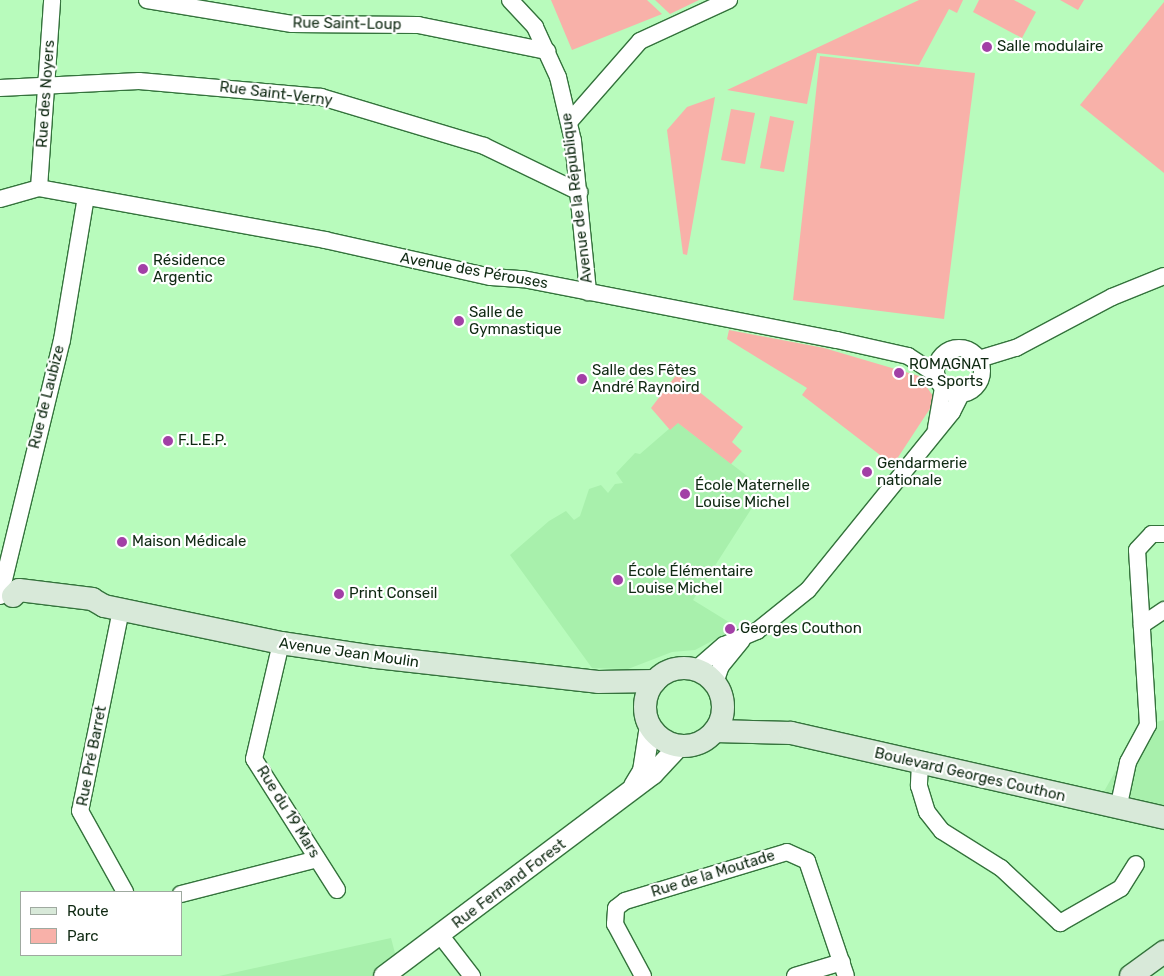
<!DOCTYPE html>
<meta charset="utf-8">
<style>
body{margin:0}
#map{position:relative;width:1164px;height:976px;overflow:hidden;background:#b8fbbc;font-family:Rubik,sans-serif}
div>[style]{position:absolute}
.built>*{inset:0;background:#a8f0ac}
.green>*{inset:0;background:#f8b1a9}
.roads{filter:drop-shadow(1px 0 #34733c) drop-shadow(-1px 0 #34733c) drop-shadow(0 1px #34733c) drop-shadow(0 -1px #34733c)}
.minor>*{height:16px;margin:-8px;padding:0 8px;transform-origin:8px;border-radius:8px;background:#fff}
.minor>.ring{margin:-8px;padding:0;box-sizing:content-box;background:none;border:16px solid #fff;border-radius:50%}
.tertiary>*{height:20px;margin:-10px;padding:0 10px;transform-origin:10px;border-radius:10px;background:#fff}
.secondary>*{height:22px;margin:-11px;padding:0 11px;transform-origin:11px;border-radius:11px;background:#d8e9d9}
.secondary>.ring{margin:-11px;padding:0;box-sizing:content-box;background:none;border:22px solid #d8e9d9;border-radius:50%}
.dots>*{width:14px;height:14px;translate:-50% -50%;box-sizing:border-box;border:2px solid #fff;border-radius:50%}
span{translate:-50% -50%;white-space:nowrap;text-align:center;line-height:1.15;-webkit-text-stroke:4.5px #fff;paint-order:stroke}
.street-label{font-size:15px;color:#0f2912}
.poi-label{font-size:15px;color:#0f2912}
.left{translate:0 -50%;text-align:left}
.legend{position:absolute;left:20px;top:891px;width:162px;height:65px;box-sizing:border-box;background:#fff;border:1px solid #9fa9a0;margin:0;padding:6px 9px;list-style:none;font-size:15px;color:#0f2912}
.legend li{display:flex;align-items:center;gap:10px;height:25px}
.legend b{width:25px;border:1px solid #9fa9a0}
</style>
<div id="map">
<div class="built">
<div style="clip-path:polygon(677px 422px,764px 489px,693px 600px,732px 624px,725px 628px,727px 633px,695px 650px,672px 652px,628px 669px,592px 668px,510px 555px,549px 521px,566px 511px,574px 520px,580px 516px,589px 489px,601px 485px,608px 493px,615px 484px,623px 483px,616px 473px,635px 453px,640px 454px)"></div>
<div style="clip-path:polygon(1164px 720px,1164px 808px,1102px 795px,1141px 726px)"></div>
<div style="clip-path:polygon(391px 938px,401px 976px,219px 976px)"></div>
</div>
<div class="green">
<div style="clip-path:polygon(551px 0,647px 0,662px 14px,572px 50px)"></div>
<div style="clip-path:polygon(655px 0,699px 0,670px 14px)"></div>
<div style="clip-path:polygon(919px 0,963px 0,957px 13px,949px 9px,919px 65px,817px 53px,807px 104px,727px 90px)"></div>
<div style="clip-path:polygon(979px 0,1014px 0,1036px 12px,1022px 38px,973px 12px)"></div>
<div style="clip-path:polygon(1060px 0,1084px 0,1078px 10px)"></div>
<div style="clip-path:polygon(1164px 2px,1164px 173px,1080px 105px)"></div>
<div style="clip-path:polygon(820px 56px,975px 73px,944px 319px,793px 300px)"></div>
<div style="clip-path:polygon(715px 97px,687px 255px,683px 254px,667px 130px,687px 107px)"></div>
<div style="clip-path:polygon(731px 109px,755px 113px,745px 164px,721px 160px)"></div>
<div style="clip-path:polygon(770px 116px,794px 121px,784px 172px,760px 168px)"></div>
<div style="clip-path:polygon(729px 330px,824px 348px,919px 376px,933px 396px,931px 407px,893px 465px,802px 395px,807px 388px,727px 339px)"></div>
<div style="clip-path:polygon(677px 374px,743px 427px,732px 442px,742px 451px,731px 464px,678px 423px,670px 430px,651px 408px)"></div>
</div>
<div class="roads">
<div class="minor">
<div style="left:147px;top:0;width:147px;rotate:9.4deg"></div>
<div style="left:292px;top:24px;width:126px;rotate:0.5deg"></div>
<div style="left:418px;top:25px;width:132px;rotate:11.4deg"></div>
<div style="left:510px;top:0;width:37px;rotate:47deg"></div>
<div style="left:535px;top:27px;width:55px;rotate:65.3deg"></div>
<div style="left:558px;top:77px;width:66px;rotate:76.8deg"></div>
<div style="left:573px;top:141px;width:152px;rotate:84.3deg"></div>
<div style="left:0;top:88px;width:139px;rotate:-2.9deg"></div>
<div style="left:139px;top:81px;width:183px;rotate:5deg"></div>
<div style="left:321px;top:97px;width:170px;rotate:16.7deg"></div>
<div style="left:484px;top:146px;width:106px;rotate:25.8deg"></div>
<div style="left:570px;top:121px;width:106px;rotate:-48.8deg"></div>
<div style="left:640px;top:41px;width:98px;rotate:-24.7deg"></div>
<div style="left:39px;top:188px;width:188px;rotate:-86deg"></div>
<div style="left:0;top:199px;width:41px;rotate:-15.8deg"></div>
<div style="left:39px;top:188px;width:291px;rotate:10.3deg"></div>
<div style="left:325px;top:240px;width:170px;rotate:12.6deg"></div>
<div style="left:491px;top:277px;width:32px;rotate:4deg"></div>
<div style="left:523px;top:279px;width:320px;rotate:11deg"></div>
<div style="left:837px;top:340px;width:73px;rotate:12.7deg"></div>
<div style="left:908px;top:356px;width:33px;rotate:33deg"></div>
<div class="ring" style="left:936px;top:348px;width:30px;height:30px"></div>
<div style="left:979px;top:359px;width:39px;rotate:-17deg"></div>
<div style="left:1016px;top:348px;width:109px;rotate:-28deg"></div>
<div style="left:1112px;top:297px;width:56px;rotate:-22deg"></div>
<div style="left:936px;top:428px;width:41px;rotate:-80.1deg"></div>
<div style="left:0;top:596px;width:263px;rotate:-76.4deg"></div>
<div style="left:62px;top:340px;width:145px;rotate:-80.5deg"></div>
<div style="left:121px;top:610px;width:205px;rotate:101.5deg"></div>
<div style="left:80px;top:811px;width:93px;rotate:60.9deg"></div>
<div style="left:1142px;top:625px;width:27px;rotate:-34deg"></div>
<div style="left:281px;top:643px;width:119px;rotate:103.1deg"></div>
<div style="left:254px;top:759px;width:155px;rotate:57.6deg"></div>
<div style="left:695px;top:670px;width:38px;rotate:-41deg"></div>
<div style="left:724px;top:645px;width:36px;rotate:-23deg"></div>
<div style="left:757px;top:631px;width:65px;rotate:-38.8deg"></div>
<div style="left:808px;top:590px;width:229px;rotate:-51deg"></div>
<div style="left:952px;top:412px;width:20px;rotate:-63deg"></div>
<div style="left:715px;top:683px;width:18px;rotate:-71deg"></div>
<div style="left:721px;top:666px;width:33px;rotate:-51deg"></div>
<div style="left:920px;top:764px;width:22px;rotate:93deg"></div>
<div style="left:919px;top:786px;width:27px;rotate:73deg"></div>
<div style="left:927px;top:812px;width:24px;rotate:52deg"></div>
<div style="left:942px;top:831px;width:70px;rotate:32.1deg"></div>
<div style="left:1001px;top:868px;width:81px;rotate:43deg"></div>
<div style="left:1060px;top:923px;width:70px;rotate:-29.8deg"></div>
<div style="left:1121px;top:888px;width:28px;rotate:-58deg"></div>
<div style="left:1118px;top:809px;width:48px;rotate:-78deg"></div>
<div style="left:1128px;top:762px;width:42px;rotate:-61.6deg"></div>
<div style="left:1148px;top:725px;width:175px;rotate:-93.6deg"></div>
<div style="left:1137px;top:550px;width:22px;rotate:-47deg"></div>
<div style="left:1152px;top:534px;width:12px"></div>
<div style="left:181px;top:894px;width:140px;rotate:-14.4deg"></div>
<div style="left:441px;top:936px;width:51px;rotate:52.2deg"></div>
<div style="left:643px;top:976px;width:59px;rotate:-118.3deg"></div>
<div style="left:615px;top:924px;width:16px;rotate:-86deg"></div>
<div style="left:616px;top:908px;width:11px;rotate:-38deg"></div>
<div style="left:625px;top:901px;width:169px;rotate:-16.8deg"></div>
<div style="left:787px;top:852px;width:22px;rotate:24deg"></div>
<div style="left:807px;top:861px;width:121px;rotate:71.3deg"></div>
<div style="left:795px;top:976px;width:49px;rotate:-16.6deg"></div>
</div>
<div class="tertiary">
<div style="left:634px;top:786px;width:17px;rotate:-59deg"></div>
<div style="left:643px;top:771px;width:46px;rotate:-81.2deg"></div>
<div style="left:384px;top:976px;width:336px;rotate:-36.9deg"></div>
<div style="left:653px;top:774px;width:38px;rotate:-47deg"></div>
</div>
<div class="secondary">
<div style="left:13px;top:596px;width:8px;rotate:-45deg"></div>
<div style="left:19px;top:590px;width:74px;rotate:7deg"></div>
<div style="left:92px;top:599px;width:14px;rotate:30deg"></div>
<div style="left:104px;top:606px;width:181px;rotate:11.8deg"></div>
<div style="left:281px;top:643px;width:96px;rotate:8.4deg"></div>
<div style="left:376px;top:657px;width:223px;rotate:6.4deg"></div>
<div style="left:598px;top:682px;width:57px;rotate:-1deg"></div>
<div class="ring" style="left:645px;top:668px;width:56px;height:56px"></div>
<div style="left:715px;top:731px;width:76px;rotate:1.5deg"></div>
<div style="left:791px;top:733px;width:383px;rotate:12.8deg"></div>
<div style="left:1131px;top:976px;width:41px;rotate:-36deg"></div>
</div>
</div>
<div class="dots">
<div style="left:987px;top:47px;background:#a240a6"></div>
<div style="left:143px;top:269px;background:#a240a6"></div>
<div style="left:459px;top:321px;background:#a240a6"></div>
<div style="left:899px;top:373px;background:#a240a6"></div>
<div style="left:582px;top:379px;background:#a240a6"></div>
<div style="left:168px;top:441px;background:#a240a6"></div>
<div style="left:867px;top:472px;background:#a240a6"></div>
<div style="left:685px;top:494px;background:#a240a6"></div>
<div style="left:122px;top:542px;background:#a240a6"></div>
<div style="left:618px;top:580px;background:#a240a6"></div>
<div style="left:339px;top:594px;background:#a240a6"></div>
<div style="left:730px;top:629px;background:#a240a6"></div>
</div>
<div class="street-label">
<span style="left:347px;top:24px;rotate:1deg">Rue Saint-Loup</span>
<span style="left:46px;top:94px;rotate:-86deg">Rue des Noyers</span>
<span style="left:276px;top:94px;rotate:7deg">Rue Saint-Verny</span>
<span style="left:577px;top:198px;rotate:-97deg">Avenue de la République</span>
<span style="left:474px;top:271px;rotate:10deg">Avenue des Pérouses</span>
<span style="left:47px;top:397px;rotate:-76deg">Rue de Laubize</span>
<span style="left:349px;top:653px;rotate:8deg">Avenue Jean Moulin</span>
<span style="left:92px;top:756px;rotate:-79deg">Rue Pré Barret</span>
<span style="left:970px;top:775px;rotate:13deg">Boulevard Georges Couthon</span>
<span style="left:288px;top:812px;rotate:58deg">Rue du 19 Mars</span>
<span style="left:713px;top:874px;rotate:-17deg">Rue de la Moutade</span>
<span style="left:509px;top:884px;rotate:-37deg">Rue Fernand Forest</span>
</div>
<div class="poi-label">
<span class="left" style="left:997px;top:47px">Salle modulaire</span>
<span class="left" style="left:153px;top:269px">Résidence<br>Argentic</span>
<span class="left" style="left:469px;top:321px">Salle de<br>Gymnastique</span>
<span class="left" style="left:909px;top:373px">ROMAGNAT<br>Les Sports</span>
<span class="left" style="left:592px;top:379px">Salle des Fêtes<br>André Raynoird</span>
<span class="left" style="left:178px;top:441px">F.L.E.P.</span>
<span class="left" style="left:877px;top:472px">Gendarmerie<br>nationale</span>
<span class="left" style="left:695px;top:494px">École Maternelle<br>Louise Michel</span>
<span class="left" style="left:132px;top:542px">Maison Médicale</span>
<span class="left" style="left:628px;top:580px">École Élémentaire<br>Louise Michel</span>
<span class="left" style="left:349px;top:594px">Print Conseil</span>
<span class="left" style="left:740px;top:629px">Georges Couthon</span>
</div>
<ul class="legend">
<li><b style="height:6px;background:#d8e9d9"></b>Route</li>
<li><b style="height:14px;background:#f8b1a9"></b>Parc</li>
</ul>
</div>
